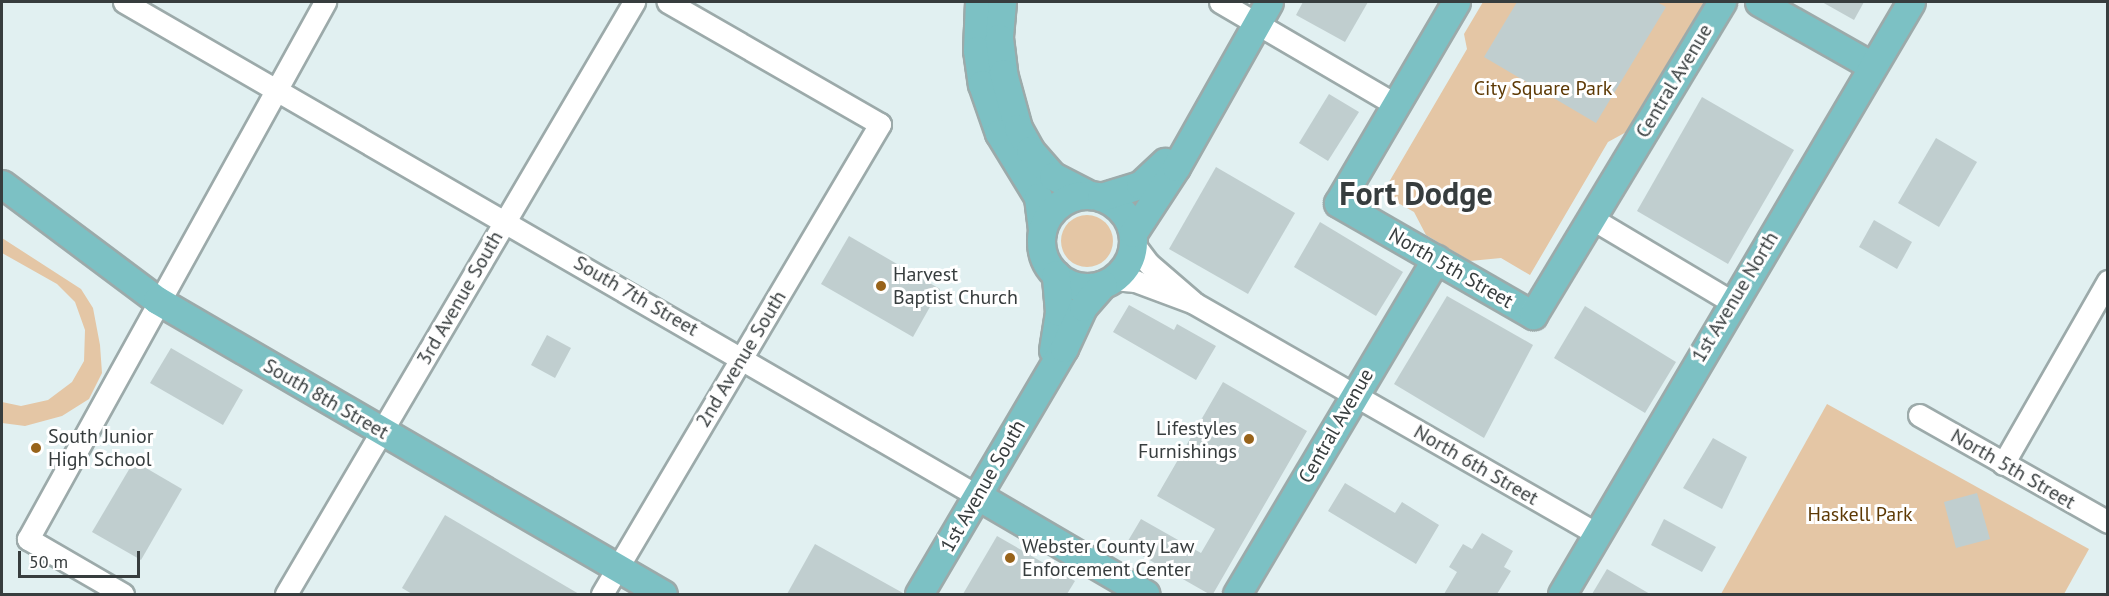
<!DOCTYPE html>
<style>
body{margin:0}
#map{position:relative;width:2109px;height:596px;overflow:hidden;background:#e1f0f1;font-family:"PT Sans",sans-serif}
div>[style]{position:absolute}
.green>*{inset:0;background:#e4c6a5}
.round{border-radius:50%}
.building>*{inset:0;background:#c0cecf}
.roads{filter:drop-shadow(2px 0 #9caaaa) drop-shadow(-2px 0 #9caaaa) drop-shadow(0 2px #9caaaa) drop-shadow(0 -2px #9caaaa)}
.minor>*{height:21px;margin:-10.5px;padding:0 10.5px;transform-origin:10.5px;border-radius:10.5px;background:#fff}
.major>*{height:27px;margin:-13.5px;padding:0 13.5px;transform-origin:13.5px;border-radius:13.5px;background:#7cc1c4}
.major>.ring{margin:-13.5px;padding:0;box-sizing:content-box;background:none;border:27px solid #7cc1c4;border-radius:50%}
.dots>*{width:16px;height:16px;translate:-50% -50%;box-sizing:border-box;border:3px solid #fff;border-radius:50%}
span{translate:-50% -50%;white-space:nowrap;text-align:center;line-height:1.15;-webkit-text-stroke:6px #fff;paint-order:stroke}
.street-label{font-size:20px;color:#373d3e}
.park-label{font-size:20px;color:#5d3904}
.poi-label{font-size:20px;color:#373d3e}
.left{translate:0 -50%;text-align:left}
.right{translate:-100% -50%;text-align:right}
.town-label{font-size:32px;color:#373d3e;font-weight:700}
.frame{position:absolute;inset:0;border:3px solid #373d3e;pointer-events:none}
.scale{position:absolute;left:18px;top:551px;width:122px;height:27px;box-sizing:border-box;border:3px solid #373d3e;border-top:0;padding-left:8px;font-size:18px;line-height:21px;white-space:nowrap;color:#373d3e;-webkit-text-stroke:4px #fff;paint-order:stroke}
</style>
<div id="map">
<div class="green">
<div style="clip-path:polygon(1483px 2px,1705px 2px,1630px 130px,1608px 142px,1530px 275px,1501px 258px,1470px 261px,1426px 235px,1414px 212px,1382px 194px,1467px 49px,1464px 34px)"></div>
<div class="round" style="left:1061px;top:215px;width:52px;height:52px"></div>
<div style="clip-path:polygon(2px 238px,81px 289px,93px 308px,100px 345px,102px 373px,89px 399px,62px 416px,25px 426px,2px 423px,2px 402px,21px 406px,48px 400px,72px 382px,84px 361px,85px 330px,75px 302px,57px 284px,2px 253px)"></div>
<div style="clip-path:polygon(1827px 404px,2089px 549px,2064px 594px,1721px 594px)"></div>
</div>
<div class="building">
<div style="clip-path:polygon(1303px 2px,1368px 2px,1345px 42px,1296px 15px)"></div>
<div style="clip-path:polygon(1517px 2px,1657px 2px,1666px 7px,1596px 123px,1484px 57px)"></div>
<div style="clip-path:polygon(1822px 2px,1864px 2px,1854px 20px)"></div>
<div style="clip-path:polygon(1329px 94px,1359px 112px,1328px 161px,1299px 143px)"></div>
<div style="clip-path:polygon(1702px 97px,1794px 150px,1728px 264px,1637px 211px)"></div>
<div style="clip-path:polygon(1936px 138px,1977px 162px,1939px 227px,1898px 203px)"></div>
<div style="clip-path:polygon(1216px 167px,1295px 213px,1248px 294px,1169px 249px)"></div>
<div style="clip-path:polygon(1874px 220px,1912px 242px,1897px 269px,1859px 247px)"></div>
<div style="clip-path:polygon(1320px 222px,1403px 272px,1376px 316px,1294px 267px)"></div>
<div style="clip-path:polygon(849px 236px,940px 289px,913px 337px,821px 284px)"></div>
<div style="clip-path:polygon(1447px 296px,1533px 345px,1484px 438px,1394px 384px)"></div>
<div style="clip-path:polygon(1129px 305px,1174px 330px,1177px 324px,1216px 346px,1196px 380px,1113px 332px)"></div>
<div style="clip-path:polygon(1585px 306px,1676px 362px,1645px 413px,1554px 358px)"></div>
<div style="clip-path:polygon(547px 335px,571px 348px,555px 378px,531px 365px)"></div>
<div style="clip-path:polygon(171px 348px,243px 390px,223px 425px,150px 383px)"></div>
<div style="clip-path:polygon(1223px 382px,1307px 431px,1213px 594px,1209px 594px,1125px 546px,1141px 519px,1201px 553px,1215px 529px,1157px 496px)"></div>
<div style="clip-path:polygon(1713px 438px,1747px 457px,1722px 509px,1683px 488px)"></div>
<div style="clip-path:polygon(134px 461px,182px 489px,141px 560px,92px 532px)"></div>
<div style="clip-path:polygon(1345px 483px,1395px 513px,1402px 502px,1439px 525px,1416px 564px,1328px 511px)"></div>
<div style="clip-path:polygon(1977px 493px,1990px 539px,1956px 548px,1944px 502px)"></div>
<div style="clip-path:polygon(445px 515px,579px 594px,412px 594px,402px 588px)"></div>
<div style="clip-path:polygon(1664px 519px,1716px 547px,1702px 572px,1651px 545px)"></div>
<div style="clip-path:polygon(1482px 533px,1513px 551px,1504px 567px,1511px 571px,1497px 594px,1444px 594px,1457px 572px,1449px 567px,1463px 544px,1472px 549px)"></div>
<div style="clip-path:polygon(997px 536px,1075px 581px,1067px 594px,963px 594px)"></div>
<div style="clip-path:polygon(815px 544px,903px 593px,903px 594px,787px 594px)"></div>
<div style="clip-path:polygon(1607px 569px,1650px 594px,1592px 594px)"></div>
</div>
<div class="roads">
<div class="minor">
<div style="left:124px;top:2px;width:987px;rotate:30.05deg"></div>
<div style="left:1220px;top:2px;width:204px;rotate:30.3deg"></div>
<div style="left:1591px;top:218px;width:164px;rotate:30.8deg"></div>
<div style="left:1133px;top:243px;width:26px;rotate:53deg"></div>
<div style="left:1149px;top:264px;width:57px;rotate:40.7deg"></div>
<div style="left:1113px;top:279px;width:22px;rotate:5deg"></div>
<div style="left:1135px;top:281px;width:63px;rotate:20.4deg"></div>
<div style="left:1194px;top:303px;width:465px;rotate:29.8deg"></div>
<div style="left:1919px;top:415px;width:217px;rotate:29.5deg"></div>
<div style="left:2003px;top:464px;width:211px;rotate:-60.2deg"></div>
<div style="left:123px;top:594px;width:110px;rotate:-149.9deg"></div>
<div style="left:28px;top:539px;width:614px;rotate:-61.05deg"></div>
<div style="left:286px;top:594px;width:687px;rotate:-59.55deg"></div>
<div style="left:602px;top:594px;width:546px;rotate:-59.4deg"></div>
<div style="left:880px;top:124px;width:245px;rotate:-150.1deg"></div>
</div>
<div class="major">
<div style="left:979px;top:2px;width:48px;rotate:92.4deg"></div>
<div style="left:977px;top:50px;width:34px;rotate:82deg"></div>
<div style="left:982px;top:84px;width:52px;rotate:70.9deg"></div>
<div style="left:999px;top:133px;width:75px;rotate:58.6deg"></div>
<div style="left:1038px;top:197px;width:34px;rotate:83deg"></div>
<div style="left:1002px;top:2px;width:36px;rotate:95deg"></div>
<div style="left:999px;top:38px;width:35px;rotate:83deg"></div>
<div style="left:1003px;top:73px;width:57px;rotate:74.7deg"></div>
<div style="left:1018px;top:128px;width:25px;rotate:61deg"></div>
<div style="left:1030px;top:150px;width:35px;rotate:49deg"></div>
<div style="left:1053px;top:176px;width:42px;rotate:27.2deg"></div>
<div style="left:1456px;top:2px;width:233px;rotate:120.4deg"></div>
<div style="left:1338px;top:203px;width:225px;rotate:29.9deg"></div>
<div style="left:1533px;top:315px;width:366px;rotate:-58.9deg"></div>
<div style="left:1759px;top:2px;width:130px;rotate:29.5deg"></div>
<div style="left:2px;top:184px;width:194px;rotate:36.8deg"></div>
<div style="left:157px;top:300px;width:585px;rotate:30.16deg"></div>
<div class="ring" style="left:1041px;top:195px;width:65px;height:65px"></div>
<div style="left:1101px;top:197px;width:41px;rotate:-17.1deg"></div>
<div style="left:1140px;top:185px;width:34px;rotate:-43deg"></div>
<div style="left:1133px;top:233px;width:79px;rotate:-56.9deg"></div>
<div style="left:1176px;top:167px;width:189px;rotate:-60.6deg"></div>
<div style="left:1053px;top:350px;width:38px;rotate:-81deg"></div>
<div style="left:1059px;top:312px;width:38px;rotate:-95deg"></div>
<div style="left:978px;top:496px;width:194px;rotate:30.3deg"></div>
<div style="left:919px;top:594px;width:286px;rotate:-59.5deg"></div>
<div style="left:1064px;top:348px;width:45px;rotate:-65.1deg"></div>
<div style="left:1083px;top:307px;width:30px;rotate:-49deg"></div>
<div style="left:1237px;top:594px;width:390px;rotate:-59.3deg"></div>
<div style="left:1562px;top:594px;width:687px;rotate:-59.48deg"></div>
</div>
</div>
<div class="dots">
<div style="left:881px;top:286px;background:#98631a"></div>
<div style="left:1249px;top:439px;background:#98631a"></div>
<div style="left:36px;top:448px;background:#98631a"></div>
<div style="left:1010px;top:558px;background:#98631a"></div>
</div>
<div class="street-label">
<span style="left:1674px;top:81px;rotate:-59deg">Central Avenue</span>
<span style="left:1451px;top:268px;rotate:30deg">North 5th Street</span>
<span style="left:636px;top:296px;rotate:30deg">South 7th Street</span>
<span style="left:1735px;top:297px;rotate:-59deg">1st Avenue North</span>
<span style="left:460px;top:298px;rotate:-60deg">3rd Avenue South</span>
<span style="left:741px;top:359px;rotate:-59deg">2nd Avenue South</span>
<span style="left:326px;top:399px;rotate:30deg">South 8th Street</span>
<span style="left:1336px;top:426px;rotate:-60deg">Central Avenue</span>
<span style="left:1476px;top:465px;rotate:30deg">North 6th Street</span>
<span style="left:2013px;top:469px;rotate:30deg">North 5th Street</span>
<span style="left:983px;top:486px;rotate:-60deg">1st Avenue South</span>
</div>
<div class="park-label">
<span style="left:1543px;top:88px">City Square Park</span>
<span style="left:1860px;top:514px">Haskell Park</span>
</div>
<div class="poi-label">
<span class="left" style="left:893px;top:286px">Harvest<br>Baptist Church</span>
<span class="right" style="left:1237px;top:440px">Lifestyles<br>Furnishings</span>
<span class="left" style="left:48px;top:448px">South Junior<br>High School</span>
<span class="left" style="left:1022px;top:558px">Webster County Law<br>Enforcement Center</span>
</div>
<div class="town-label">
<span style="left:1416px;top:193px">Fort Dodge</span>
</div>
<div class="frame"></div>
<div class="scale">50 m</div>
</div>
